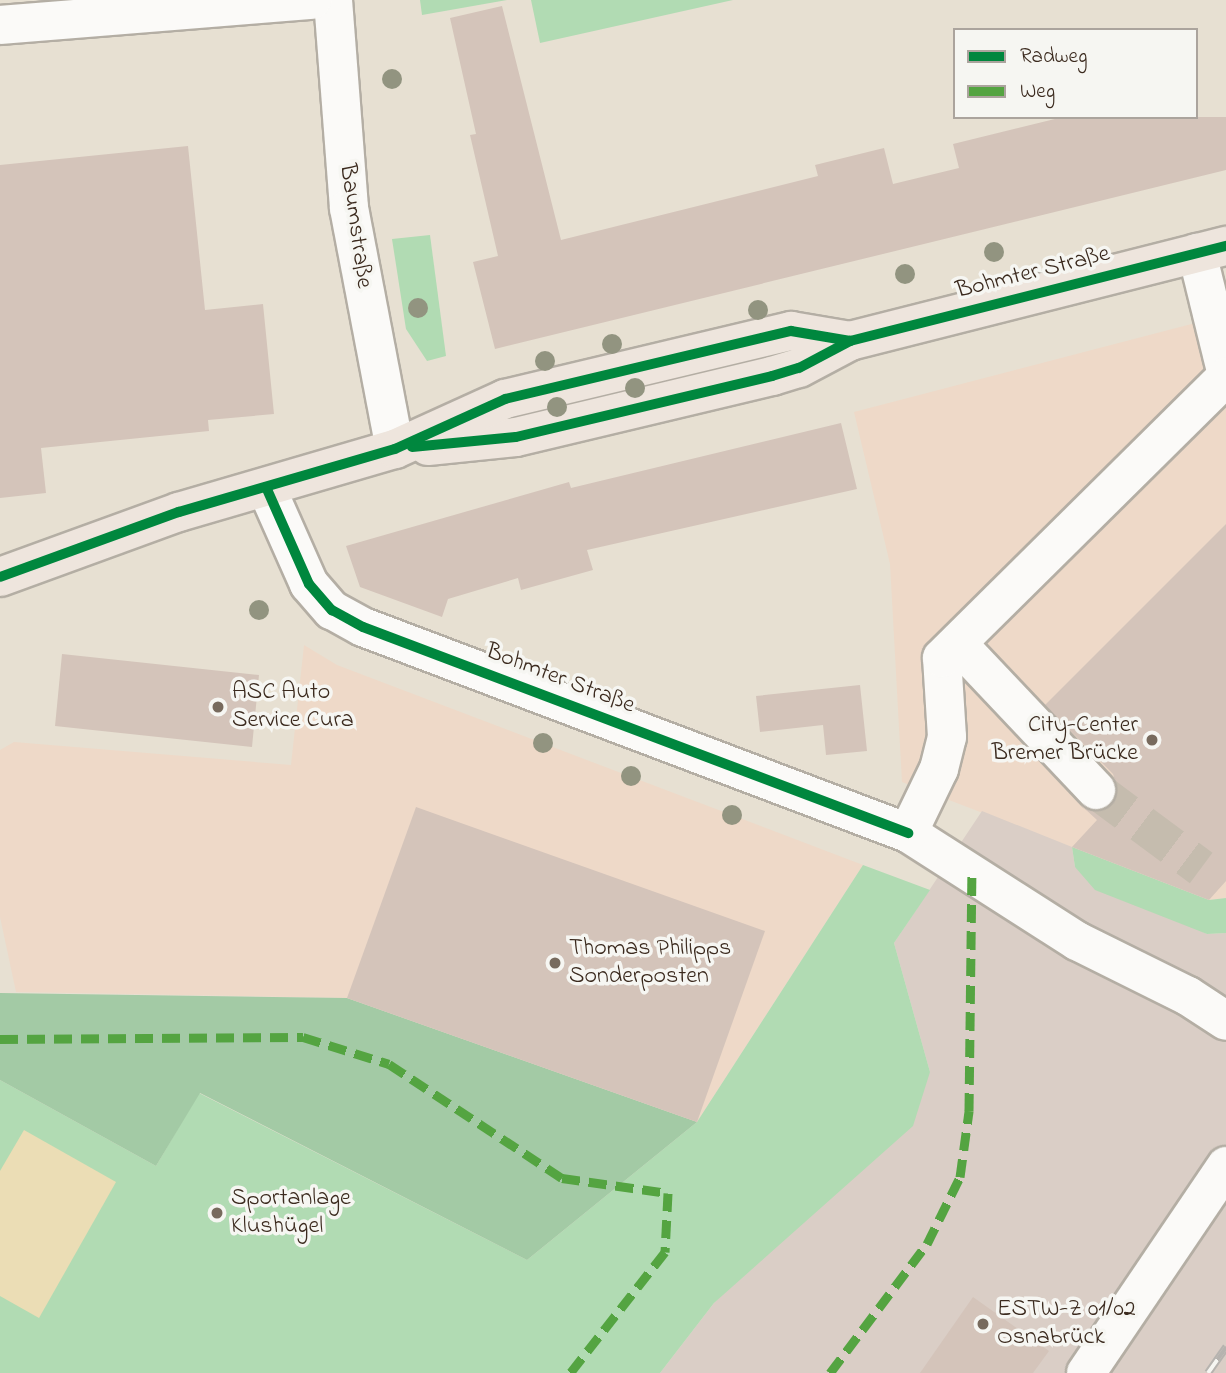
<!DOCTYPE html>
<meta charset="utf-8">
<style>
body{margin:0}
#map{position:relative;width:1226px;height:1373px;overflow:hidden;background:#e7e0d2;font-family:"Indie Flower",sans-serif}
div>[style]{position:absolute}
.built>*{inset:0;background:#eed9c8}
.industrial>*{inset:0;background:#dacec6}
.green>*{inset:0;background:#b1dbb3}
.forest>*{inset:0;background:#a3caa5}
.sand>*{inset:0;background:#ebddb5}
.building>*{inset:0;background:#d4c4ba}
.minor-tunnel>*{height:38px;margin-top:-19px;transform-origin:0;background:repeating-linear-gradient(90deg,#c5bcae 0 38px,transparent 0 57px)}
.roads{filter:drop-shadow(2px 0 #b4aea4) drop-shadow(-2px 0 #b4aea4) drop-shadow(0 2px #b4aea4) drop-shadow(0 -2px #b4aea4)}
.minor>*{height:38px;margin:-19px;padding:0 19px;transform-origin:19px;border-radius:19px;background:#fbfaf8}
.major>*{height:38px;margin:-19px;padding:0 19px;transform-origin:19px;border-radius:19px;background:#eee5dd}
.rail>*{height:8px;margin-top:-4px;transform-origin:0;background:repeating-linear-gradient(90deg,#f6f6f2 0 16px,#b6b3af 0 32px);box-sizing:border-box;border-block:2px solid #b6b3af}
.quiet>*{height:9px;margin-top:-4.5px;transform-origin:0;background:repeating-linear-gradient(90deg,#54a441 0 18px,transparent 0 27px)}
.cycleway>*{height:10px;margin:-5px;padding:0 5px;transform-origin:5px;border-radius:5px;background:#00873e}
.trees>*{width:20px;height:20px;margin:-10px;border-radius:50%;background:#929480}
.dots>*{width:19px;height:19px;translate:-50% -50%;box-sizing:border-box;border:4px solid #f6f6f2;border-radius:50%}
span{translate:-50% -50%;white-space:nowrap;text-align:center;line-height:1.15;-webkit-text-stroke:7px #f6f6f2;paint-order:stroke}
.street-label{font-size:24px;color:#3b2a1e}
.poi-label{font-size:24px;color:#3b2a1e}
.left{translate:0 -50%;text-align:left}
.right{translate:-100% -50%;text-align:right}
.legend{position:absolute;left:953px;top:28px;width:245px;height:91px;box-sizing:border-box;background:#f6f6f2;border:2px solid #aba49d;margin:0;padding:9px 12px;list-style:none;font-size:21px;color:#3b2a1e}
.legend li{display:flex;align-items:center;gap:14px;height:35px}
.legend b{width:35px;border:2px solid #aba49d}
</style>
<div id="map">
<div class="built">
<div style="clip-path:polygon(1226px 315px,1226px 898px,1209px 900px,902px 782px,890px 564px,854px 412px)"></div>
<div style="clip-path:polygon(304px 645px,337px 665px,863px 865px,697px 1122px,347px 998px,16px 992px,0 917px,0 750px,14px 742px,291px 765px)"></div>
</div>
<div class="industrial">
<div style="clip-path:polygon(982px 811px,1072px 847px,1075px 867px,1207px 934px,1226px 933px,1226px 1373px,660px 1373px,714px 1303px,930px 1072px,894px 943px)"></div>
</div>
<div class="green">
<div style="clip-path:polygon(420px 0,507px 0,422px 15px)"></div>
<div style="clip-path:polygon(531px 0,733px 0,540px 43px)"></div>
<div style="clip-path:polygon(430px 235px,446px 356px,427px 361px,406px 329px,392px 239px)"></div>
<div style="clip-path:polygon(1072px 847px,1209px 900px,1226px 898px,1226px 933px,1207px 934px,1095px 890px,1075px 867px)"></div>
<div style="clip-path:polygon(863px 865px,930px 890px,894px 943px,930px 1072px,913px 1126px,714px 1303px,660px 1373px,0 1373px,0 1080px,156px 1166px,199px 1093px,527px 1260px,697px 1122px)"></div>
</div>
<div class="forest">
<div style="clip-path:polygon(0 993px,347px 998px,697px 1122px,527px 1260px,200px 1093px,156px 1166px,0 1080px)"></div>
</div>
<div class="sand">
<div style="clip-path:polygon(24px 1130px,116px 1182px,39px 1318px,0 1296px,0 1171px)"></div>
</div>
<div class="building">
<div style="clip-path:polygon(502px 6px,561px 240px,818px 176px,815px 165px,884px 148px,893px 184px,959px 168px,953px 144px,1063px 117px,1226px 117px,1226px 170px,495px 349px,473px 262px,498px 256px,470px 135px,476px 134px,450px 18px)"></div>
<div style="clip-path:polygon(188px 146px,205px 310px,263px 304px,274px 414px,208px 420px,209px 431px,41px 448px,46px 493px,0 498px,0 165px)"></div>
<div style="clip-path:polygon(841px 423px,857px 489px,587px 550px,593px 570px,521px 590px,518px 578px,448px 599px,442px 617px,360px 587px,346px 546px,569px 482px,571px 488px)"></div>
<div style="clip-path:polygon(1226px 524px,1226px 881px,1209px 900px,1072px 847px,1097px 820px,1084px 808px,1100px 811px,1110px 806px,1117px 786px,1113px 774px,1045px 705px)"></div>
<div style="clip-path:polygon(62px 654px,259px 675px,252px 747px,55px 726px)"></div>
<div style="clip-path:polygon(860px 685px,867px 751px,826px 755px,823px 725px,760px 732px,756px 696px)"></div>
<div style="clip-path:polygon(416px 807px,765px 931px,697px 1122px,347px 998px)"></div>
<div style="clip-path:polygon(973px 1297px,1049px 1351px,1033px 1373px,920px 1373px)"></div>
</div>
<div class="minor-tunnel">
<div style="left:1096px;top:790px;width:131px;rotate:36.6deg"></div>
</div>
<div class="roads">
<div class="minor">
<div style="left:333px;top:0;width:209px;rotate:85.6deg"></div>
<div style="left:349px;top:208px;width:245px;rotate:79.2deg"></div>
<div style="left:0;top:25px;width:313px;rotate:-4.6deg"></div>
<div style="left:1197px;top:253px;width:122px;rotate:76.2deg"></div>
<div style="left:266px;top:487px;width:106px;rotate:66.1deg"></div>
<div style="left:309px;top:584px;width:35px;rotate:49deg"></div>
<div style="left:332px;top:610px;width:35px;rotate:29deg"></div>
<div style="left:363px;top:627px;width:583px;rotate:20.71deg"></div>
<div style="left:908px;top:833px;width:201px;rotate:32.6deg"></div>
<div style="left:1077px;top:941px;width:124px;rotate:26.4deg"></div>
<div style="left:1188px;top:996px;width:45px;rotate:33.3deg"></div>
<div style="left:958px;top:644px;width:201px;rotate:46.6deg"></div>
<div style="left:908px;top:833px;width:71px;rotate:-64.2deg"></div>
<div style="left:939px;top:769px;width:33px;rotate:-76deg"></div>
<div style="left:947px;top:737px;width:79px;rotate:-93.6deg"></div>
<div style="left:942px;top:658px;width:400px;rotate:-44.7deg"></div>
<div style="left:1086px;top:1373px;width:250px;rotate:-55.9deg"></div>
</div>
<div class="major">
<div style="left:428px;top:446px;width:88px;rotate:-5.8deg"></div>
<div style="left:516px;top:437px;width:263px;rotate:-13.4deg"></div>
<div style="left:772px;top:376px;width:28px;rotate:-17deg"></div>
<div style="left:799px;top:368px;width:58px;rotate:-27.9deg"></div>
<div style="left:850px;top:341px;width:388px;rotate:-14.2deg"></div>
<div style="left:0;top:577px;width:190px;rotate:-20deg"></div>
<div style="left:179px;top:512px;width:225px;rotate:-16.3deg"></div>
<div style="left:395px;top:449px;width:121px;rotate:-24.4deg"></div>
<div style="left:505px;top:399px;width:294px;rotate:-13.4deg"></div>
<div style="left:791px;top:331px;width:60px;rotate:9.6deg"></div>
</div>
</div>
<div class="rail">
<div style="left:1208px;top:1373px;width:32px;rotate:-55deg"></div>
</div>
<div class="quiet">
<div style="left:0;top:1039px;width:303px;rotate:-0.4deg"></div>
<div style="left:303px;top:1037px;width:90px;rotate:17.4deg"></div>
<div style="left:389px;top:1064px;width:207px;rotate:33.4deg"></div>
<div style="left:562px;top:1178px;width:107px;rotate:8.1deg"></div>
<div style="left:668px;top:1193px;width:59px;rotate:92.9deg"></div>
<div style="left:665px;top:1252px;width:154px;rotate:128.1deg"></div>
<div style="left:830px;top:1373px;width:161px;rotate:-53.1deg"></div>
<div style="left:927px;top:1244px;width:75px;rotate:-63.8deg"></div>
<div style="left:960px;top:1177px;width:67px;rotate:-82.2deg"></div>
<div style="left:969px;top:1111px;width:240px;rotate:-89.3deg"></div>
</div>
<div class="cycleway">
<div style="left:412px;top:447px;width:104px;rotate:-5.5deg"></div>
<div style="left:516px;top:437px;width:263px;rotate:-13.4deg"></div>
<div style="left:772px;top:376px;width:28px;rotate:-17deg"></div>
<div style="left:799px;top:368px;width:58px;rotate:-27.9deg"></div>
<div style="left:850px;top:341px;width:388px;rotate:-14.2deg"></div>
<div style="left:266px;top:487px;width:106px;rotate:66.1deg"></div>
<div style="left:309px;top:584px;width:35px;rotate:49deg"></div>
<div style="left:332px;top:610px;width:35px;rotate:29deg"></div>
<div style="left:363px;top:627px;width:583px;rotate:20.71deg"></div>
<div style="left:0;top:577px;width:190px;rotate:-20deg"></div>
<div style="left:179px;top:512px;width:225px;rotate:-16.3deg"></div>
<div style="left:395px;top:449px;width:121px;rotate:-24.4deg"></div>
<div style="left:505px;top:399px;width:294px;rotate:-13.4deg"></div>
<div style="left:791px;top:331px;width:60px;rotate:9.6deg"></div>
</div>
<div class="trees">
<div style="left:392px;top:79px"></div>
<div style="left:994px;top:252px"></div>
<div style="left:905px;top:274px"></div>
<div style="left:418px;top:308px"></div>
<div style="left:758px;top:310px"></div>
<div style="left:612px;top:344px"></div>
<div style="left:545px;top:361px"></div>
<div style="left:635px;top:388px"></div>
<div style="left:557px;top:407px"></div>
<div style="left:259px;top:610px"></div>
<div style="left:543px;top:743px"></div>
<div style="left:631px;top:776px"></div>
<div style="left:732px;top:815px"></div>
</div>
<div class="dots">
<div style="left:218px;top:707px;background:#776a5d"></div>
<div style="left:1152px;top:740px;background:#776a5d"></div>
<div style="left:555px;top:963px;background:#776a5d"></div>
<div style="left:217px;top:1213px;background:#776a5d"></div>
<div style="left:983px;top:1324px;background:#776a5d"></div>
</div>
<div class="street-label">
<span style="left:355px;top:226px;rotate:82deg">Baumstraße</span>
<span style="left:1033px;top:273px;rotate:-14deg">Bohmter Straße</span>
<span style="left:560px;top:679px;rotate:21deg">Bohmter Straße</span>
</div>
<div class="poi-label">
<span class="left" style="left:232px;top:707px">ASC Auto<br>Service Cura</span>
<span class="right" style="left:1138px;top:740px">City-Center<br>Bremer Brücke</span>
<span class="left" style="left:569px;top:963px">Thomas Philipps<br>Sonderposten</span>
<span class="left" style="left:231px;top:1213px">Sportanlage<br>Klushügel</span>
<span class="left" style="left:997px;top:1324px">ESTW-Z 01/02<br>Osnabrück</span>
</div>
<ul class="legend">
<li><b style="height:9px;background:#00873e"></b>Radweg</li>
<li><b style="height:9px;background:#54a441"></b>Weg</li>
</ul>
</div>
